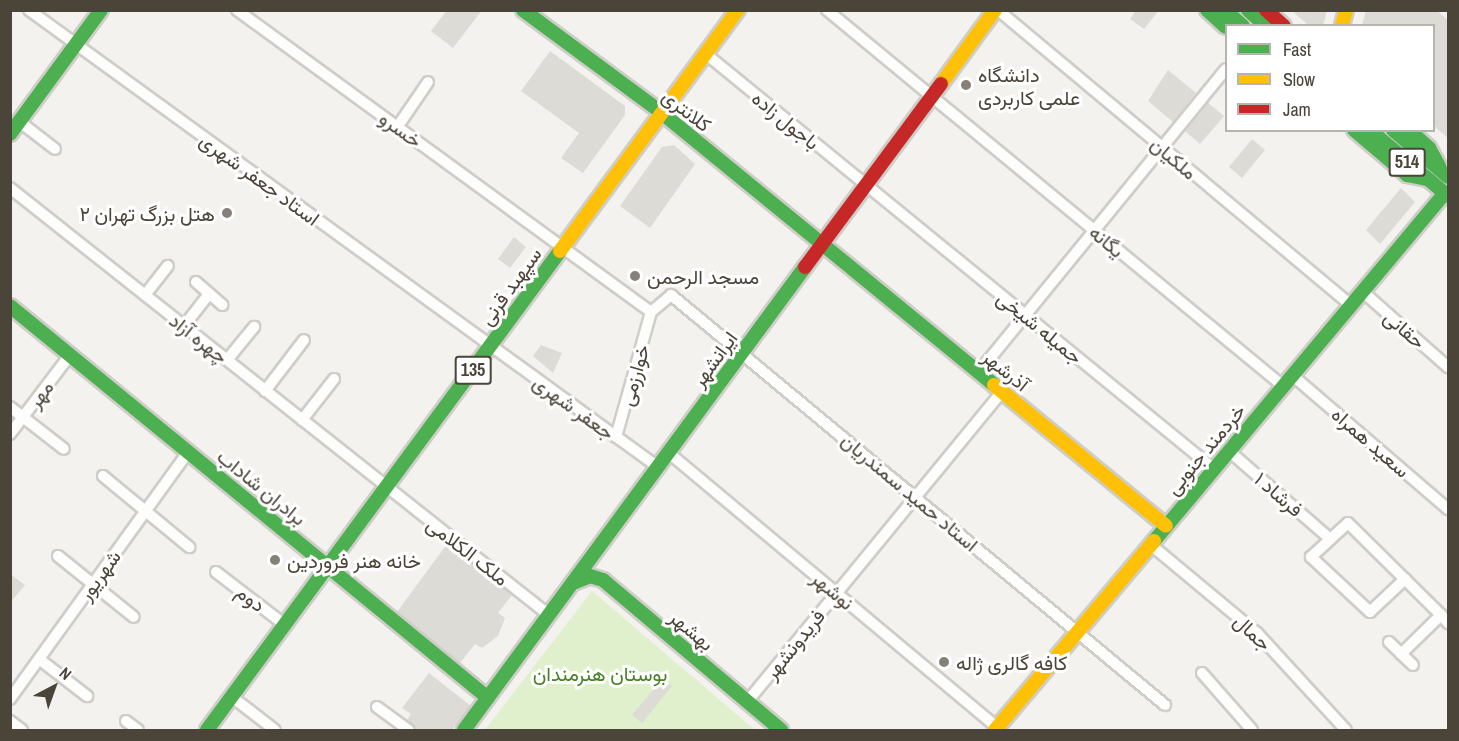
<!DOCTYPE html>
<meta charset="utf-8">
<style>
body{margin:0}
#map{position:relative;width:1459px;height:741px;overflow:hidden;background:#f3f2ee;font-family:"Archivo Narrow",Vazirmatn,sans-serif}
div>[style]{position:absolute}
.green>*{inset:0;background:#e0efcc}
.building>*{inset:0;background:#dddbd6}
.roads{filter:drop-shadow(2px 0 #cfcdc8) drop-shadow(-2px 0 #cfcdc8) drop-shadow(0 2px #cfcdc8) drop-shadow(0 -2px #cfcdc8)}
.street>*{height:10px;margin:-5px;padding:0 5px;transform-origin:5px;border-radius:5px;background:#fdfdfc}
.fast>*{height:14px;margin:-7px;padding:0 7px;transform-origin:7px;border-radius:7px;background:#4caf50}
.slow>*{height:14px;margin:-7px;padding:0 7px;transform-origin:7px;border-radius:7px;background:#ffc107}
.jam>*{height:14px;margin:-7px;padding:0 7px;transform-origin:7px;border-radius:7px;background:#c62828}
.dots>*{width:16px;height:16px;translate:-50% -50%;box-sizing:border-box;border:3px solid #fff;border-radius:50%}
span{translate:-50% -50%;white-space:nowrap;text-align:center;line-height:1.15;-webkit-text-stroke:6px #fff;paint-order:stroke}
.shield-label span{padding:2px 4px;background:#fff;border:2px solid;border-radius:4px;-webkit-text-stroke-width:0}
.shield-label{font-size:18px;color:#4b4438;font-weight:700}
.poi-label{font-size:20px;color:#4b4438}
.left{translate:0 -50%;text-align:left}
.right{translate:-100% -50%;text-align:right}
.street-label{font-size:20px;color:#4b4438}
.park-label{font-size:20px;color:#468225}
.frame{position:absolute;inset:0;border:12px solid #4b4438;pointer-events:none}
.legend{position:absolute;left:1225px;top:24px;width:210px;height:108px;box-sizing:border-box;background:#fff;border:2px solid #b7b4af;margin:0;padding:8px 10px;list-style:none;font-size:18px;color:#4b4438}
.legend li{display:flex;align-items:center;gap:12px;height:30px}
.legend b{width:30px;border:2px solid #b7b4af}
.north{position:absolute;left:24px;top:657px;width:60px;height:60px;-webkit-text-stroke:4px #fff;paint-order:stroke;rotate:41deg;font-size:16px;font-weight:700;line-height:24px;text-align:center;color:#4b4438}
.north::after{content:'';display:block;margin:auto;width:21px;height:27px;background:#4b4438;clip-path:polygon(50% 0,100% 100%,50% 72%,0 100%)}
</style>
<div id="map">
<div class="green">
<div style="clip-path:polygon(592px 591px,755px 730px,485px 730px)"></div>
</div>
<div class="building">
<div style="clip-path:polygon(447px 10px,482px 10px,453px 48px,431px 31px)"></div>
<div style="clip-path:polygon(1136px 10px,1159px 10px,1144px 29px,1130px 19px)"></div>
<div style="clip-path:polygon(1291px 10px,1327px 10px,1323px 26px,1309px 26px)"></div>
<div style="clip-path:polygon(1366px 10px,1436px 10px,1449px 21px,1449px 139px,1434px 126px,1434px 26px,1362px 26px)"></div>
<div style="clip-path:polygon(550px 51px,625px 106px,625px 115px,583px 173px,561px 158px,579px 133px,521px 91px)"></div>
<div style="clip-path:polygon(1168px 70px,1196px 93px,1173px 122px,1148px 101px)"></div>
<div style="clip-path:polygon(1208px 103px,1224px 116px,1200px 144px,1185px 131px)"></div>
<div style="clip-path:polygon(1252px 139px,1265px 150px,1242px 178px,1229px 167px)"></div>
<div style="clip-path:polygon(674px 145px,695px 164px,650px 228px,620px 206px,662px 147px)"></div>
<div style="clip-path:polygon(1401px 188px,1415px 202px,1380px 244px,1366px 230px)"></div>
<div style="clip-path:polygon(514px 237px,526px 247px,510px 268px,498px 259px)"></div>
<div style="clip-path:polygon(541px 345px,562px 353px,553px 373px,533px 356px)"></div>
<div style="clip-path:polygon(447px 544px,512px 595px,498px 613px,505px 618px,498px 636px,482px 648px,475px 644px,460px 663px,397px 612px)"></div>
<div style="clip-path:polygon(10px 574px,25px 585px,10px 603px)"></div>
<div style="clip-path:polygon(429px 673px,471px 706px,452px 730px,417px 730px,407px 720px,411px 714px,402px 708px)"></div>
<div style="clip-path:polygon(663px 678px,672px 686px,642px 723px,632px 715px)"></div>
</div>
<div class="roads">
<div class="street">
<div style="left:29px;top:10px;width:777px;rotate:36deg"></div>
<div style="left:237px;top:10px;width:512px;rotate:36.11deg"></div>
<div style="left:651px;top:312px;width:26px;rotate:-40deg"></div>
<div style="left:671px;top:295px;width:642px;rotate:39.69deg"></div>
<div style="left:827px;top:10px;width:591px;rotate:39.51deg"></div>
<div style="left:998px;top:10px;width:460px;rotate:39.9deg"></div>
<div style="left:706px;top:54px;width:656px;rotate:39.25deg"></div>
<div style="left:20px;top:122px;width:44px;rotate:37.6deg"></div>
<div style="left:398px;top:126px;width:53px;rotate:-55.7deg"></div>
<div style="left:10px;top:188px;width:688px;rotate:38.39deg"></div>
<div style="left:196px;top:282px;width:35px;rotate:41deg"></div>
<div style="left:1362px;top:291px;width:115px;rotate:41.5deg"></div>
<div style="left:145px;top:295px;width:37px;rotate:-52deg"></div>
<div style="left:184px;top:326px;width:41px;rotate:-52deg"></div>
<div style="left:227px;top:360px;width:43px;rotate:-50.7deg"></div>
<div style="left:978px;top:373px;width:392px;rotate:-50.8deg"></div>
<div style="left:1292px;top:375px;width:206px;rotate:40.7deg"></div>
<div style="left:265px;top:391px;width:64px;rotate:-52.6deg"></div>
<div style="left:10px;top:407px;width:68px;rotate:37.9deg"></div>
<div style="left:302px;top:420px;width:52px;rotate:-52deg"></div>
<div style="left:10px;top:434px;width:99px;rotate:-52.8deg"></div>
<div style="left:616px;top:437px;width:130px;rotate:-74.4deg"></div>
<div style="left:1229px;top:451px;width:133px;rotate:41deg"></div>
<div style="left:669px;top:453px;width:432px;rotate:39.9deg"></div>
<div style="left:103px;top:476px;width:112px;rotate:39.5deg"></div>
<div style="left:1150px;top:544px;width:139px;rotate:39.8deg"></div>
<div style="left:1257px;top:633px;width:132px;rotate:47.5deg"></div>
<div style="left:58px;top:556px;width:97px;rotate:38.8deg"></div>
<div style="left:216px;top:572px;width:87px;rotate:37.5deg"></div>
<div style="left:1405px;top:579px;width:48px;rotate:136.7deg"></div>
<div style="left:1370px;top:612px;width:81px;rotate:-137deg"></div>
<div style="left:1311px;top:557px;width:50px;rotate:-42.6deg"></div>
<div style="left:1348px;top:523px;width:131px;rotate:44.7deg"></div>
<div style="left:1441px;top:615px;width:11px;rotate:49deg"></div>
<div style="left:1389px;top:642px;width:33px;rotate:44deg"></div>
<div style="left:1401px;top:654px;width:56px;rotate:-44.3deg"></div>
<div style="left:39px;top:659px;width:61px;rotate:37.6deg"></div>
<div style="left:1202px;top:673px;width:76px;rotate:48.7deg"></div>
<div style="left:232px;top:697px;width:54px;rotate:37.5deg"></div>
<div style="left:10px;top:699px;width:304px;rotate:-54.2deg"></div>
<div style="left:747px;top:702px;width:401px;rotate:-50.6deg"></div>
<div style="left:377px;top:707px;width:39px;rotate:36deg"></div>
<div style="left:10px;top:721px;width:15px;rotate:37deg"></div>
<div style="left:126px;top:721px;width:15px;rotate:37deg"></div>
</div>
<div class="fast">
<div style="left:523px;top:10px;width:173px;rotate:36.5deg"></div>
<div style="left:662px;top:113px;width:429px;rotate:39.3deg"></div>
<div style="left:1207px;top:10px;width:25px;rotate:42deg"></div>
<div style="left:1225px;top:10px;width:24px;rotate:42deg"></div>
<div style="left:1248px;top:10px;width:24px;rotate:42deg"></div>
<div style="left:1354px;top:130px;width:70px;rotate:40.3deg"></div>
<div style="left:1407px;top:175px;width:21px;rotate:11deg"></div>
<div style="left:1370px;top:130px;width:102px;rotate:40.2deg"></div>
<div style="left:1393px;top:130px;width:72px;rotate:40.5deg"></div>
<div style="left:1409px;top:130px;width:27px;rotate:42deg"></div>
<div style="left:1429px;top:148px;width:21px;rotate:61deg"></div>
<div style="left:10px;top:134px;width:154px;rotate:-53.7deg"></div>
<div style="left:10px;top:306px;width:618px;rotate:39.35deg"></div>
<div style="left:1154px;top:541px;width:454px;rotate:-50.1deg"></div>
<div style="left:573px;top:583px;width:18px;rotate:-22deg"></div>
<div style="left:590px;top:576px;width:14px;rotate:17deg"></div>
<div style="left:603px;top:580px;width:233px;rotate:40.1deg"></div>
<div style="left:207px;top:730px;width:595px;rotate:-53.61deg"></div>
<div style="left:464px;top:730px;width:575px;rotate:-53.63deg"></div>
</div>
<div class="slow">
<div style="left:1342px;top:26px;width:16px;rotate:-76deg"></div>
<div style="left:941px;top:84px;width:92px;rotate:-53.9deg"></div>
<div style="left:560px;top:251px;width:300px;rotate:-53.6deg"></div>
<div style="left:994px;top:385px;width:222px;rotate:39.3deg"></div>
<div style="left:995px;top:730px;width:247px;rotate:-49.9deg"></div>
</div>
<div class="jam">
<div style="left:1266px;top:10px;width:24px;rotate:42deg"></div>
<div style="left:805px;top:267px;width:228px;rotate:-53.4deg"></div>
</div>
</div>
<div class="dots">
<div style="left:966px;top:85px;background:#868178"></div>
<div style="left:227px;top:213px;background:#868178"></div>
<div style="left:635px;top:276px;background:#868178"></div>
<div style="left:275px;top:560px;background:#868178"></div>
<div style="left:944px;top:662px;background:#868178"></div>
</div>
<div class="shield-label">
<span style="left:1407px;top:162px">514</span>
<span style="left:473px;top:370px">135</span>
</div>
<div class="poi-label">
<span class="left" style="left:978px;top:86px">دانشگاه<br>علمی کاربردی</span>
<span class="right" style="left:215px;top:213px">هتل بزرگ تهران ۲</span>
<span class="left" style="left:647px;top:276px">مسجد الرحمن</span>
<span class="left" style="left:287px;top:560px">خانه هنر فروردین</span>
<span class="left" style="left:956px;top:662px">کافه گالری ژاله</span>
</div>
<div class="street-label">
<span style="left:687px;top:110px;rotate:38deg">کلانتری</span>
<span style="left:786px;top:120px;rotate:39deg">باجول زاده</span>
<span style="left:401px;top:129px;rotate:36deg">خسرو</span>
<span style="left:1174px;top:158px;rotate:40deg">ملکیان</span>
<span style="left:260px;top:179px;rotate:36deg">استاد جعفر شهری</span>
<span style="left:1107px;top:241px;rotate:40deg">یگانه</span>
<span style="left:510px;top:286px;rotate:-54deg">سپهبد قرنی</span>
<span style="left:1040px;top:327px;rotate:39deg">جمیله شیخی</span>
<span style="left:1405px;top:329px;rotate:41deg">حقانی</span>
<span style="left:199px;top:338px;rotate:38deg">چهره آزاد</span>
<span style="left:714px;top:359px;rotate:-54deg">ایرانشهر</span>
<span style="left:1006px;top:370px;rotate:39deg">آذرشهر</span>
<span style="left:634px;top:375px;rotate:-74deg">خوارزمی</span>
<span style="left:40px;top:394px;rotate:-53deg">مهر</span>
<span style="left:574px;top:407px;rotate:36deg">جعفر شهری</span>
<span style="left:1371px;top:442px;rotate:41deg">سعید همراه</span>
<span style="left:1205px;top:449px;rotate:-50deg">خردمند جنوبی</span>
<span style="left:262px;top:487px;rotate:39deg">برادران شاداب</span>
<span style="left:910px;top:492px;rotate:40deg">استاد حمید سمندریان</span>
<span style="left:1279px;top:494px;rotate:41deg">فرشاد ۱</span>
<span style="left:468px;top:551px;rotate:38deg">ملک الکلامی</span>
<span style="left:99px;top:575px;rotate:-54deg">شهریور</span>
<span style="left:833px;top:590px;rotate:40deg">نوشهر</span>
<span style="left:251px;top:598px;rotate:37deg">دوم</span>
<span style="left:692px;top:630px;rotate:40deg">بهشهر</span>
<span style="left:1253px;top:632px;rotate:43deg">جمال</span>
<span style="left:794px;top:644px;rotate:-51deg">فریدونشهر</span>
</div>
<div class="park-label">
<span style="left:600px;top:673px">بوستان هنرمندان</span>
</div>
<div class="frame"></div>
<ul class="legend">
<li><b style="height:8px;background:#4caf50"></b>Fast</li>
<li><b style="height:8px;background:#ffc107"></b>Slow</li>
<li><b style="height:8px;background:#c62828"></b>Jam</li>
</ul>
<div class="north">N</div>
</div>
